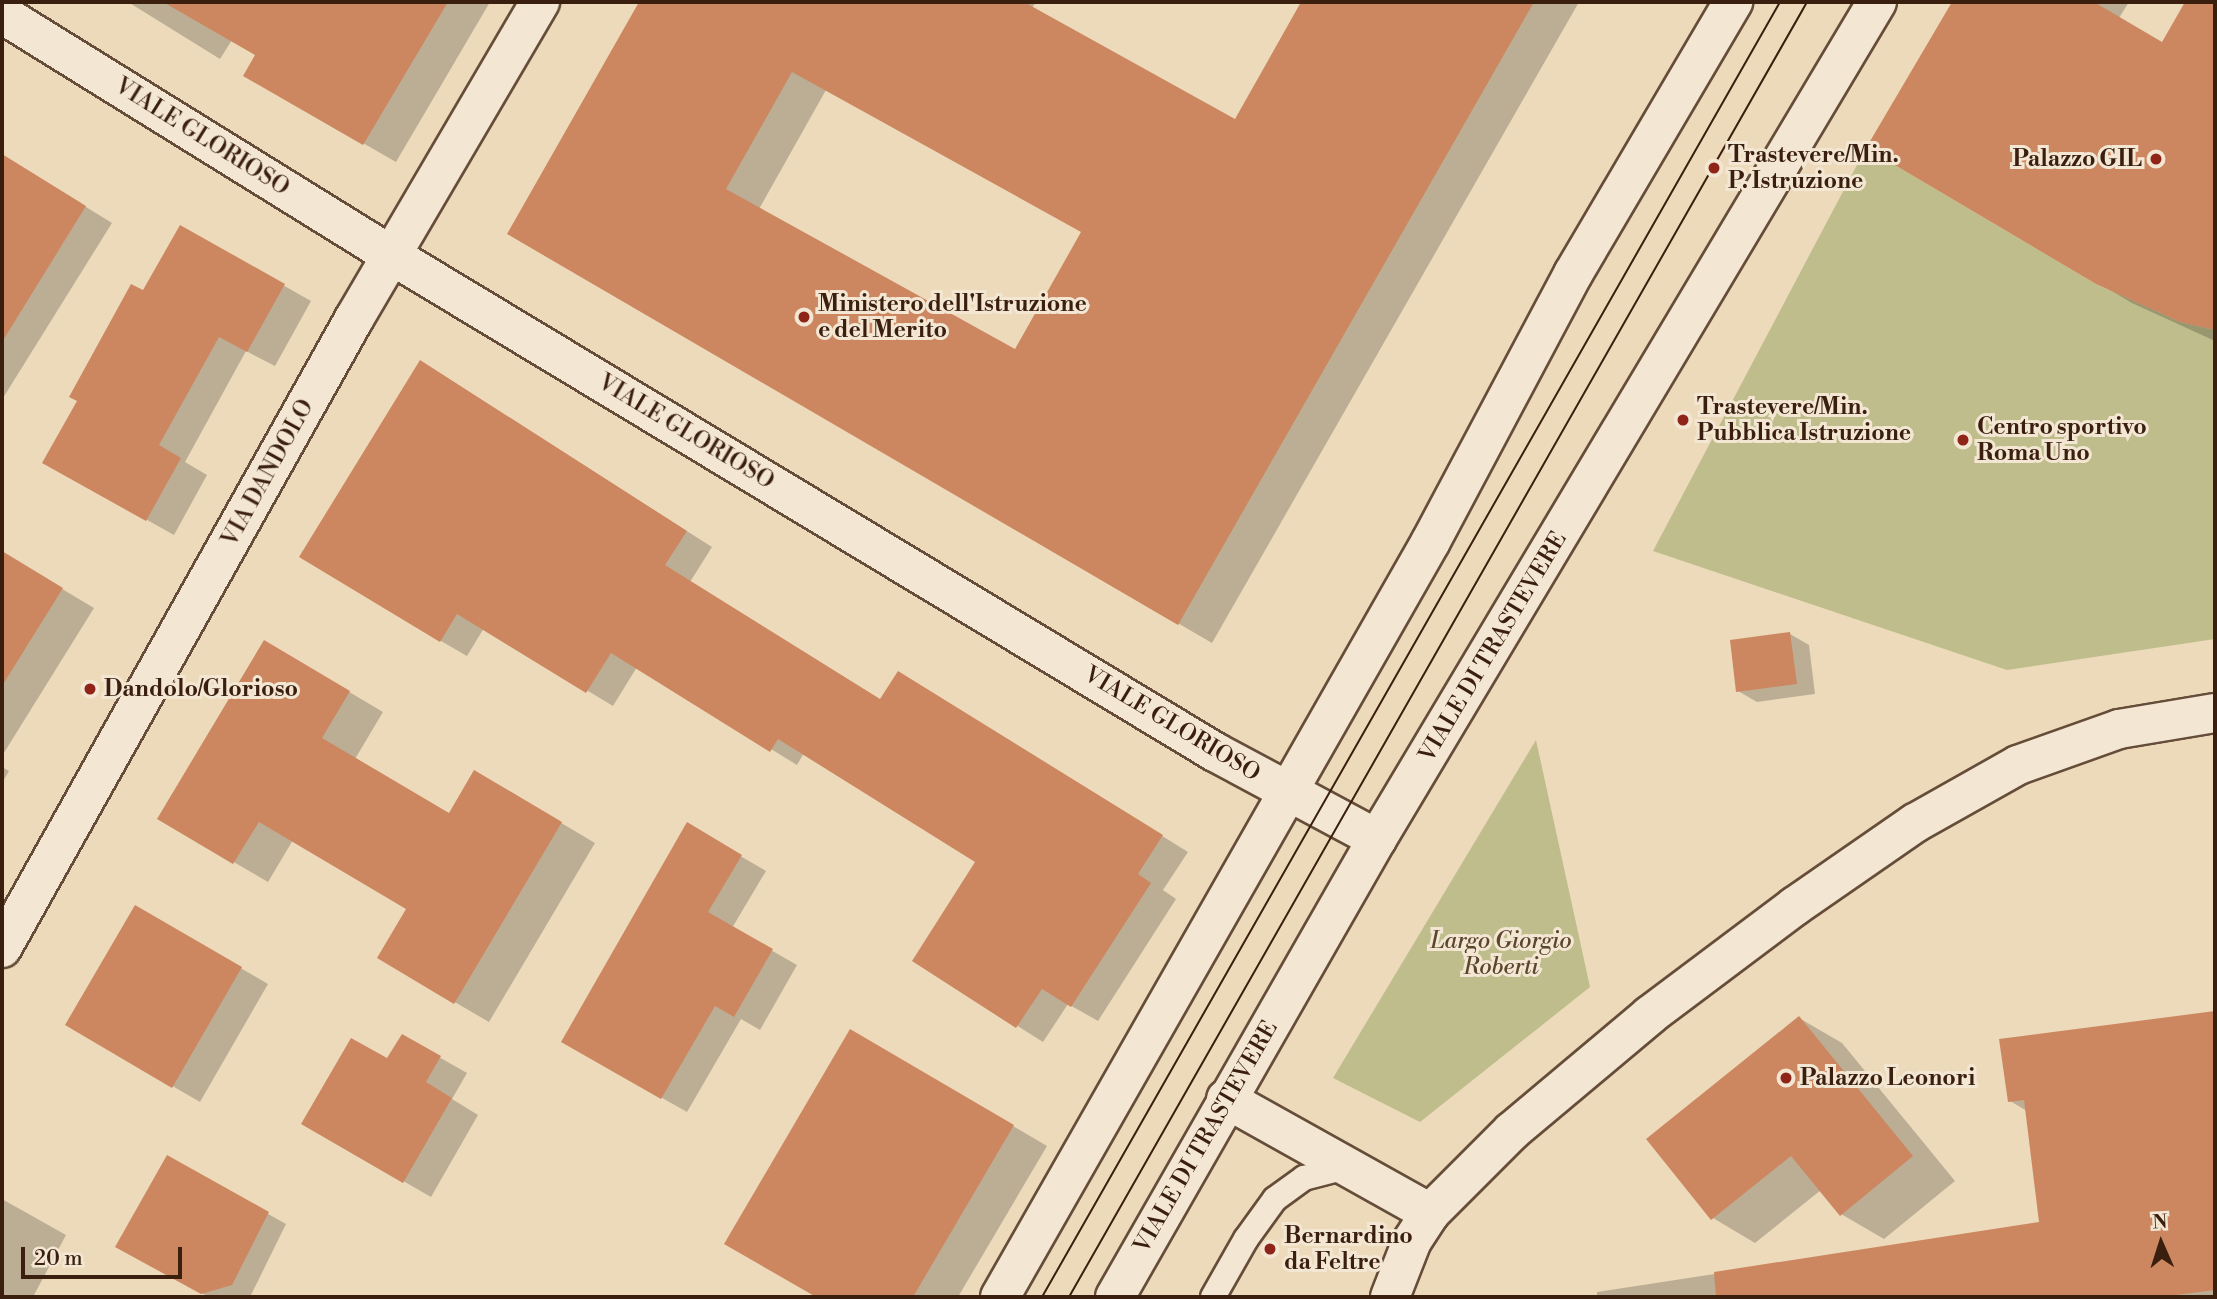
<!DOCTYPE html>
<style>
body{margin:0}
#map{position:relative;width:2217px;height:1299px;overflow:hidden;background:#ecdabb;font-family:"Libre Bodoni",serif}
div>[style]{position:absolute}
.green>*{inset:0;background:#bfbd8b}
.shadow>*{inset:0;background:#0003}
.building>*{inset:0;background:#cc8761}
.roads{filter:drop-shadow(2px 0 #664d39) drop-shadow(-2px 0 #664d39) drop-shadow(0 2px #664d39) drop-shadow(0 -2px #664d39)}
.service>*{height:24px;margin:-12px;padding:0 12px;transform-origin:12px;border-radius:12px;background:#f3e7d3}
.minor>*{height:38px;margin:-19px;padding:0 19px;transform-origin:19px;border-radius:19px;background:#f3e7d3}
.tertiary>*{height:38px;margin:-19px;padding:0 19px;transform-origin:19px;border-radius:19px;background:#f3e7d3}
.secondary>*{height:38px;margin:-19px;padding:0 19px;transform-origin:19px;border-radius:19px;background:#f3e7d3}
.tram>*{height:2px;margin:-1px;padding:0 1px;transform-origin:1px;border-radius:1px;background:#3a1e0e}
.dots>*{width:19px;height:19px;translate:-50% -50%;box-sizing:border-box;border:4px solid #f3e7d3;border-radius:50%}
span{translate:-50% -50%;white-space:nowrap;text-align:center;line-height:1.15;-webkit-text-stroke:6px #f3e7d3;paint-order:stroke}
.street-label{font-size:23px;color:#3a1e0e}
.poi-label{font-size:23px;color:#3a1e0e;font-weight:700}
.left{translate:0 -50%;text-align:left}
.right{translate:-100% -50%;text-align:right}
.park-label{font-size:23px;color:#5b462d;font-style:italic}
.frame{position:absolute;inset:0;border:4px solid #3a1e0e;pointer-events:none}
.north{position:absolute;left:2126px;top:1208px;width:70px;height:70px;-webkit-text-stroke:5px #f3e7d3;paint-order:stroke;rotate:357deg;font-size:19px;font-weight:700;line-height:28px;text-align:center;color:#3a1e0e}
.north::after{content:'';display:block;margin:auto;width:24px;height:32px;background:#3a1e0e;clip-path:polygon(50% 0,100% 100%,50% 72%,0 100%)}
.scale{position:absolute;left:21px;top:1247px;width:161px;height:32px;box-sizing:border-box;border:4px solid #3a1e0e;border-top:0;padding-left:9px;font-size:21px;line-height:24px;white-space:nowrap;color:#3a1e0e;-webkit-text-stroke:5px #f3e7d3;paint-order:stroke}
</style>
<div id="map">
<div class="green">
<div style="clip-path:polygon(1866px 148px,2096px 284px,2180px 322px,2215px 330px,2215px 639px,2007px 670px,1653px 551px)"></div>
<div style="clip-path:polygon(1536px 740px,1590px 987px,1420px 1122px,1333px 1078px)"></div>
</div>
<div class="shadow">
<div style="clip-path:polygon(128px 2px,291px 2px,325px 22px,337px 2px,490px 2px,396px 162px,246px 76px,257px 55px,232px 40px,220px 59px)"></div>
<div style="clip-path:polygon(evenodd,641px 2px,1036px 2px,1032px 8px,1236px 121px,1303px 2px,1579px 2px,1212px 643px,509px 234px,641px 2px,826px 90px,1083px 232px,1016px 352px,759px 209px,826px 90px)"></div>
<div style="clip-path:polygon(1954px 2px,2129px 2px,2119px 18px,2163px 44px,2187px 2px,2215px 2px,2215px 341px,2132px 303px,1868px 148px)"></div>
<div style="clip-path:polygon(2px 155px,112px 223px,3px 398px,2px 397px)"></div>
<div style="clip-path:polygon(180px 227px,311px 301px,275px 366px,246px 351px,185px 462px,207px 475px,174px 535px,72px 478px,144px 292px)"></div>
<div style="clip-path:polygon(446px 378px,712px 547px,690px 582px,881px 700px,924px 688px,1188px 852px,1163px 890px,1176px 899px,1098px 1021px,1068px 1004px,1043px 1042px,914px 961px,977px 861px,804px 753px,797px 765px,637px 667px,613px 706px,484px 628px,467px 656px,441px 641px)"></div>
<div style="clip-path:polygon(2px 553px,94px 608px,2px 756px)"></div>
<div style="clip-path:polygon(1790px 634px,1809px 645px,1815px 694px,1757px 702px,1738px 691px)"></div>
<div style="clip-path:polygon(265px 642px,383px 712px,355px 759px,449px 815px,509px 792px,595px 843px,489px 1022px,379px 958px,409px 908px,293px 840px,268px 882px,160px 819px)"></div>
<div style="clip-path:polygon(2px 767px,9px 771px,2px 783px)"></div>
<div style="clip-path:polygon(687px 825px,766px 871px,732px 928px,797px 965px,760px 1030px,741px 1019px,687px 1112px,563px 1042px)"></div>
<div style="clip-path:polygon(2215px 843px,2215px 887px,2214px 886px)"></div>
<div style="clip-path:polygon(136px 907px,268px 984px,200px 1102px,67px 1025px)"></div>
<div style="clip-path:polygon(2215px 1013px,2215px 1297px,1597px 1297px,1597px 1292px,2041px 1224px,2027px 1111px,2010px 1101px,2001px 1040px)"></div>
<div style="clip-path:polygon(1799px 1018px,1842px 1043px,1955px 1181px,1884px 1239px,1841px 1214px,1821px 1190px,1755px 1243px,1713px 1218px)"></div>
<div style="clip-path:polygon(851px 1031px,1047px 1146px,958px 1297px,819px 1297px,726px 1243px)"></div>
<div style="clip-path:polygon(402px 1036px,467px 1073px,452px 1099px,478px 1115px,431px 1197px,304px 1124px,388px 1061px)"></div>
<div style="clip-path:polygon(168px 1158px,286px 1224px,251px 1295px,209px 1297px,136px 1257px)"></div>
<div style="clip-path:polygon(2px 1199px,66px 1235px,33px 1297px,2px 1297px)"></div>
</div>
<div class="building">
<div style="clip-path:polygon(163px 2px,448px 2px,363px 145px,243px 76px,255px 55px)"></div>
<div style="clip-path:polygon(evenodd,639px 2px,1024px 2px,1235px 119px,1301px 2px,1534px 2px,1178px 625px,507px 234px,639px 2px,792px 72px,1081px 232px,1015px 349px,726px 189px,792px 72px)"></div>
<div style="clip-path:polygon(1952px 2px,2094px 2px,2162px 42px,2185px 2px,2215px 2px,2215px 330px,2180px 322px,2096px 284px,1866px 148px)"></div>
<div style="clip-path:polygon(2px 154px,86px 206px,2px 342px)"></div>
<div style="clip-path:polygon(180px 225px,285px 284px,247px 352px,219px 337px,159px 445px,181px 458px,146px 521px,42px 463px,77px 401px,69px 397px,131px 284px,143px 290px)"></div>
<div style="clip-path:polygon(420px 360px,687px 531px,665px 565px,880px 699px,898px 671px,1163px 835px,1138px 874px,1151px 883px,1071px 1007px,1042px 989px,1016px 1028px,912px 961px,975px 862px,778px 739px,770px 752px,611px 653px,586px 693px,457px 614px,440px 642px,299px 557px)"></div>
<div style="clip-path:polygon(2px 551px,63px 588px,2px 686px)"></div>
<div style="clip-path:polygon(1790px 632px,1797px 684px,1736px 692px,1730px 640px)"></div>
<div style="clip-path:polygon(264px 640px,350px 691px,322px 738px,449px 813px,474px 770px,562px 822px,454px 1004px,377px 958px,406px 909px,259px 822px,233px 864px,157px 819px)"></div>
<div style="clip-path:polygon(687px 822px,742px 855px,708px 912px,773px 949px,734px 1017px,715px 1006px,661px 1099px,561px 1042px)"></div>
<div style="clip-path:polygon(135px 905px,242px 967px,172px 1088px,65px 1025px)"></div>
<div style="clip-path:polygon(2215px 1011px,2215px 1290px,2160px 1297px,1716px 1297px,1714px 1272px,2039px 1222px,2024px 1100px,2008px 1102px,1999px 1039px)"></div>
<div style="clip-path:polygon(1799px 1016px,1913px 1156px,1840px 1216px,1791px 1156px,1711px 1220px,1646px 1139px)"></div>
<div style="clip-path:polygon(850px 1029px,1014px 1125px,913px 1297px,816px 1297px,724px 1244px)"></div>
<div style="clip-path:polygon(402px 1034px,441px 1056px,426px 1082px,452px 1098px,403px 1183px,301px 1124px,351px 1038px,387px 1058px)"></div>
<div style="clip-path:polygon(167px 1155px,269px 1212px,232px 1285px,201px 1294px,115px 1247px)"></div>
</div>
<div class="roads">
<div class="service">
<div style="left:1213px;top:1297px;width:67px;rotate:-60.4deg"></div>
<div style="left:1246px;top:1239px;width:49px;rotate:-54.1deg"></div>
<div style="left:1275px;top:1199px;width:36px;rotate:-36deg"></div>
<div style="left:1304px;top:1178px;width:43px;rotate:-14.7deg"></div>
</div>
<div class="minor">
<div style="left:2px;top:14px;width:458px;rotate:31.8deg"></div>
<div style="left:1226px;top:1099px;width:234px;rotate:29.2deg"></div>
<div style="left:1390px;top:1297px;width:60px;rotate:-68.6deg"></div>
<div style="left:1412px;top:1241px;width:33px;rotate:-57deg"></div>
<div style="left:1430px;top:1213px;width:116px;rotate:-45deg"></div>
<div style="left:1512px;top:1131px;width:180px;rotate:-40deg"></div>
<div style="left:1650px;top:1015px;width:181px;rotate:-36.9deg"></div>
<div style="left:1795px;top:906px;width:146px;rotate:-34.7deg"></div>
<div style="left:1915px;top:823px;width:118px;rotate:-29.4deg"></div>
<div style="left:2018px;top:765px;width:107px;rotate:-19.6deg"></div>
<div style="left:2119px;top:729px;width:97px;rotate:-9.5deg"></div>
</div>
<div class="tertiary">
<div style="left:391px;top:255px;width:962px;rotate:31.1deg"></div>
<div style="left:1215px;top:752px;width:184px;rotate:28.2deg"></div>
<div style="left:2px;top:948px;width:721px;rotate:-60.77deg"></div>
<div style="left:354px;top:319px;width:368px;rotate:-59.6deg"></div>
</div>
<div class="secondary">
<div style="left:1000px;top:1297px;width:870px;rotate:-60.31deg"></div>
<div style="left:1431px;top:541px;width:302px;rotate:-62deg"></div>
<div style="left:1573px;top:274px;width:316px;rotate:-59.5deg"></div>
<div style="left:1115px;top:1297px;width:528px;rotate:-60.23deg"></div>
<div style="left:1377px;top:839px;width:975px;rotate:-59.15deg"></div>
</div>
</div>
<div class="tram">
<div style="left:1042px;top:1297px;width:1491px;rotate:-60.32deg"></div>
<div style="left:1069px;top:1297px;width:1491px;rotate:-60.32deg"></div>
</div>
<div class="dots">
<div style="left:2156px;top:159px;background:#8f2418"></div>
<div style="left:1714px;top:168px;background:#8f2418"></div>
<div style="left:804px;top:317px;background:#8f2418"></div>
<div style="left:1683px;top:420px;background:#8f2418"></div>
<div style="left:1963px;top:440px;background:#8f2418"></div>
<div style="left:90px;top:689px;background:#8f2418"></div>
<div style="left:1786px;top:1078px;background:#8f2418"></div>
<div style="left:1270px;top:1249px;background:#8f2418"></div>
</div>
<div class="street-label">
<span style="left:202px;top:137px;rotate:32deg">VIALE GLORIOSO</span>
<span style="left:686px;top:432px;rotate:31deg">VIALE GLORIOSO</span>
<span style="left:268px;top:473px;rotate:-61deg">VIA DANDOLO</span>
<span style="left:1493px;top:647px;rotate:-59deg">VIALE DI TRASTEVERE</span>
<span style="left:1172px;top:724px;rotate:31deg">VIALE GLORIOSO</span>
<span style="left:1206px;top:1137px;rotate:-60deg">VIALE DI TRASTEVERE</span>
</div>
<div class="poi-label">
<span class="left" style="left:1728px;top:168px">Trastevere/Min.<br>P. Istruzione</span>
<span class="right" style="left:2142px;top:159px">Palazzo GIL</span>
<span class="left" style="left:818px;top:317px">Ministero dell'Istruzione<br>e del Merito</span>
<span class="left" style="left:1697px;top:420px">Trastevere/Min.<br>Pubblica Istruzione</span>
<span class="left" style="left:1977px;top:440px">Centro sportivo<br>Roma Uno</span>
<span class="left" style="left:104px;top:689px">Dandolo/Glorioso</span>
<span class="left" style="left:1800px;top:1078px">Palazzo Leonori</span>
<span class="left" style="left:1284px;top:1249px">Bernardino<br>da Feltre</span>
</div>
<div class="park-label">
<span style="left:1501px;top:954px">Largo Giorgio<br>Roberti</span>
</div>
<div class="frame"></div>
<div class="north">N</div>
<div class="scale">20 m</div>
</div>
